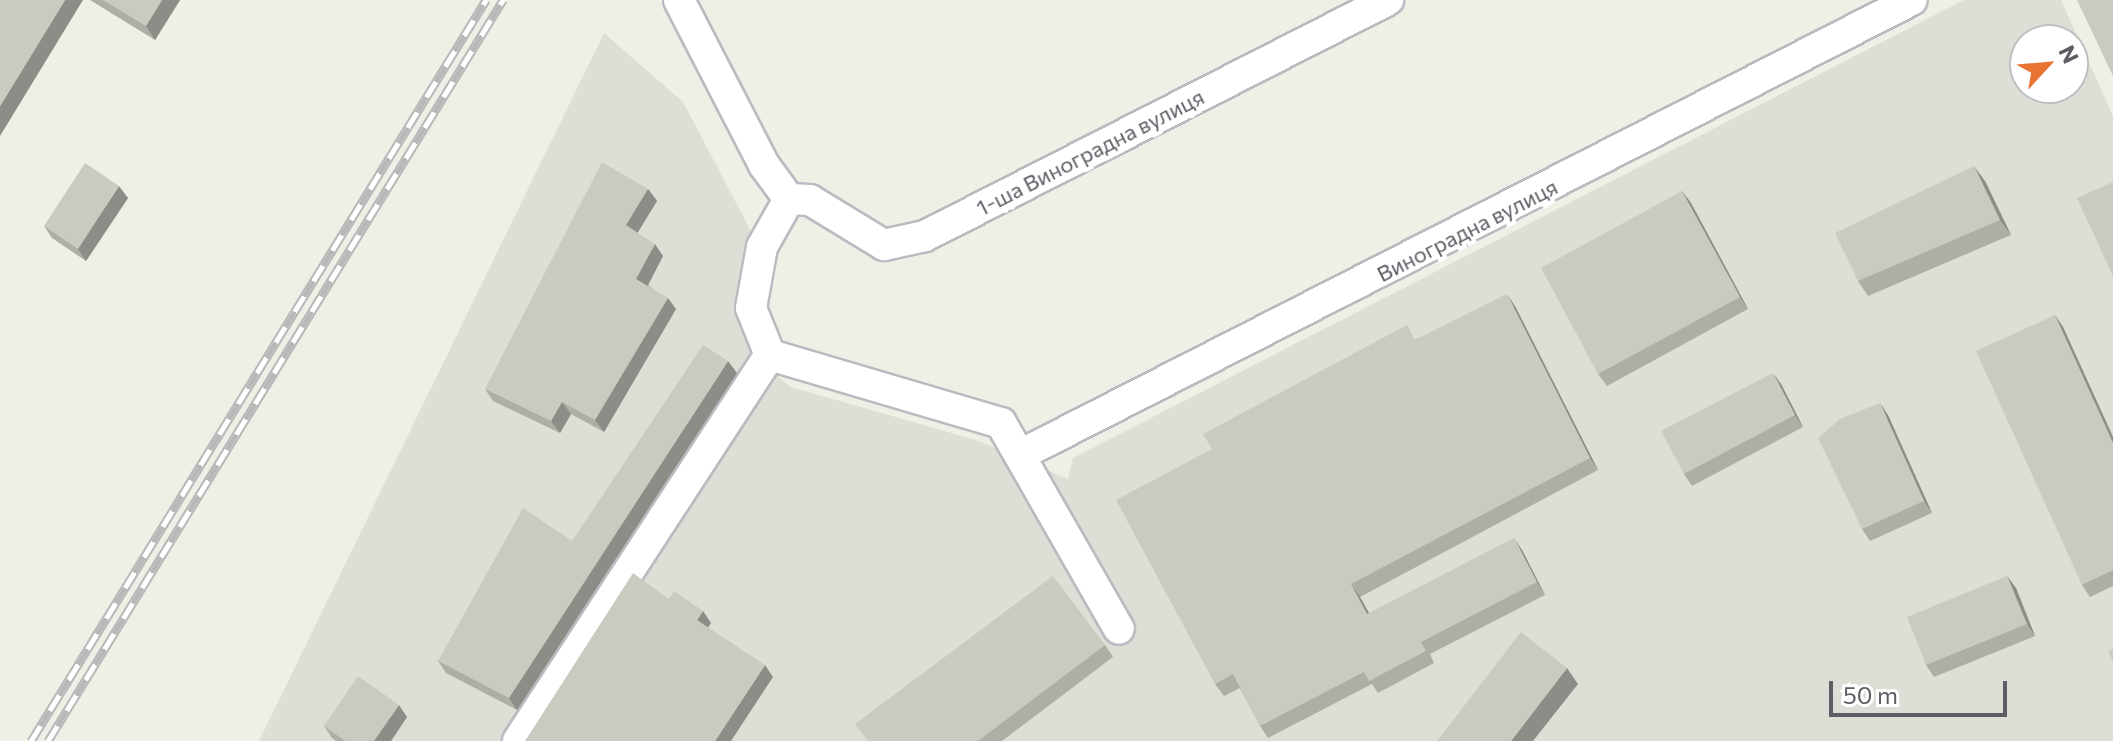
<!DOCTYPE html>
<meta charset="utf-8">
<style>
body{margin:0}
#map{position:relative;width:2113px;height:741px;overflow:hidden;background:#eeefe5;font-family:Commissioner,sans-serif}
div>[style]{position:absolute}
.industrial>*{inset:0;background:#deded7}
.roads{filter:drop-shadow(2px 0 #babbc1) drop-shadow(-2px 0 #babbc1) drop-shadow(0 2px #babbc1) drop-shadow(0 -2px #babbc1)}
.minor>*{height:30px;margin:-15px;padding:0 15px;transform-origin:15px;border-radius:15px;background:#fff}
.rail>*{height:9px;margin-top:-4.5px;transform-origin:0;background:repeating-linear-gradient(90deg,#fff 0 18px,#b8b8b9 0 36px);box-sizing:border-box;border-block:2px solid #b8b8b9}
.wall>*{inset:0;background:#aeaea6}
.shaded-wall>*{inset:0;background:#8d8d87}
.building>*{inset:0;background:#cacac1}
span{translate:-50% -50%;white-space:nowrap;text-align:center;line-height:1.15;-webkit-text-stroke:8px #fff;paint-order:stroke}
.street-label{font-size:22px;color:#5d5e65}
.north{position:absolute;left:2009px;top:24px;width:80px;height:80px;box-sizing:border-box;background:#fff;border:2px solid #bebfc1;border-radius:50%;rotate:64deg;font-size:22px;font-weight:700;line-height:32px;text-align:center;color:#5d5e65}
.north::after{content:'';display:block;margin:auto;width:28px;height:36px;background:#e87433;clip-path:polygon(50% 0,100% 100%,50% 72%,0 100%)}
.scale{position:absolute;left:1829px;top:681px;width:178px;height:36px;box-sizing:border-box;border:4px solid #5d5e65;border-top:0;padding-left:10px;font-size:24px;line-height:28px;white-space:nowrap;color:#5d5e65;-webkit-text-stroke:6px #fff;paint-order:stroke}
</style>
<div id="map">
<div class="industrial">
<div style="clip-path:polygon(evenodd,1964px 0,2061px 0,2113px 116px,2113px 741px,259px 741px,604px 33px,683px 102px,751px 231px,751px 281px,737px 306px,753px 357px,791px 387px,976px 440px,1068px 479px,1073px 458px,1964px 0,2025px 40px,2073px 40px,2073px 88px,2025px 88px,2025px 40px)"></div>
</div>
<div class="roads">
<div class="minor">
<div style="left:679px;top:0;width:186px;rotate:62.7deg"></div>
<div style="left:764px;top:165px;width:42px;rotate:53.7deg"></div>
<div style="left:789px;top:199px;width:21px;rotate:3deg"></div>
<div style="left:810px;top:200px;width:87px;rotate:31.3deg"></div>
<div style="left:884px;top:245px;width:42px;rotate:-12.4deg"></div>
<div style="left:925px;top:236px;width:520px;rotate:-27.01deg"></div>
<div style="left:789px;top:199px;width:55px;rotate:119.4deg"></div>
<div style="left:762px;top:247px;width:62px;rotate:100.2deg"></div>
<div style="left:751px;top:308px;width:51px;rotate:68deg"></div>
<div style="left:770px;top:355px;width:241px;rotate:16.4deg"></div>
<div style="left:1001px;top:423px;width:237px;rotate:60.2deg"></div>
<div style="left:1020px;top:455px;width:1001px;rotate:-27.03deg"></div>
<div style="left:518px;top:741px;width:461px;rotate:-56.9deg"></div>
</div>
</div>
<div class="rail">
<div style="left:31px;top:741px;width:870px;rotate:-58.45deg"></div>
<div style="left:48px;top:741px;width:870px;rotate:-58.45deg"></div>
</div>
<div class="wall">
<div style="clip-path:polygon(90px 0,180px 0,155px 40px)"></div>
<div style="clip-path:polygon(1985px 181px,2011px 235px,1868px 296px,1858px 281px)"></div>
<div style="clip-path:polygon(648px 189px,657px 201px,637px 233px,663px 256px,648px 285px,676px 309px,604px 432px,571px 414px,560px 433px,493px 401px,485px 389px)"></div>
<div style="clip-path:polygon(1682px 191px,1691px 203px,1748px 309px,1607px 386px,1598px 374px)"></div>
<div style="clip-path:polygon(128px 198px,86px 261px,52px 238px,44px 226px)"></div>
<div style="clip-path:polygon(1515px 306px,1598px 470px,1360px 597px,1369px 613px,1522px 550px,1545px 595px,1430px 654px,1434px 663px,1378px 693px,1372px 684px,1268px 738px,1260px 726px,1240px 688px,1224px 696px,1215px 684px,1416px 339px)"></div>
<div style="clip-path:polygon(2055px 315px,2063px 327px,2113px 437px,2113px 586px,2090px 597px,2082px 585px)"></div>
<div style="clip-path:polygon(737px 373px,517px 710px,446px 673px,438px 661px,572px 541px)"></div>
<div style="clip-path:polygon(1781px 384px,1803px 427px,1692px 486px,1684px 474px)"></div>
<div style="clip-path:polygon(1888px 415px,1932px 513px,1870px 541px,1862px 529px)"></div>
<div style="clip-path:polygon(2016px 588px,2035px 636px,1934px 677px,1926px 665px)"></div>
<div style="clip-path:polygon(1105px 645px,1113px 657px,1002px 741px,867px 741px)"></div>
<div style="clip-path:polygon(407px 717px,391px 741px,336px 741px,332px 738px,324px 726px)"></div>
</div>
<div class="shaded-wall">
<div style="clip-path:polygon(65px 0,83px 0,0 136px,0 106px)"></div>
<div style="clip-path:polygon(162px 0,180px 0,155px 40px,146px 26px)"></div>
<div style="clip-path:polygon(1974px 166px,1985px 181px,2011px 235px,2000px 220px)"></div>
<div style="clip-path:polygon(119px 186px,128px 198px,86px 261px,78px 249px)"></div>
<div style="clip-path:polygon(648px 189px,657px 201px,635px 237px,626px 225px)"></div>
<div style="clip-path:polygon(1682px 191px,1691px 203px,1748px 309px,1740px 297px)"></div>
<div style="clip-path:polygon(655px 244px,663px 256px,645px 291px,636px 279px)"></div>
<div style="clip-path:polygon(1507px 294px,1515px 306px,1598px 470px,1590px 458px)"></div>
<div style="clip-path:polygon(668px 298px,676px 309px,604px 432px,595px 420px)"></div>
<div style="clip-path:polygon(2055px 315px,2063px 327px,2113px 437px,2113px 443px)"></div>
<div style="clip-path:polygon(728px 361px,737px 373px,517px 710px,509px 698px)"></div>
<div style="clip-path:polygon(1773px 373px,1781px 384px,1803px 427px,1795px 415px)"></div>
<div style="clip-path:polygon(562px 402px,571px 414px,560px 433px,551px 421px)"></div>
<div style="clip-path:polygon(1880px 403px,1888px 415px,1932px 513px,1924px 501px)"></div>
<div style="clip-path:polygon(1514px 538px,1522px 550px,1545px 595px,1537px 582px)"></div>
<div style="clip-path:polygon(2007px 576px,2016px 588px,2035px 636px,2027px 624px)"></div>
<div style="clip-path:polygon(1351px 584px,1360px 597px,1376px 626px,1367px 614px)"></div>
<div style="clip-path:polygon(703px 611px,711px 623px,705px 632px,697px 620px)"></div>
<div style="clip-path:polygon(765px 665px,773px 677px,731px 741px,715px 741px)"></div>
<div style="clip-path:polygon(1567px 668px,1578px 684px,1533px 741px,1511px 741px)"></div>
<div style="clip-path:polygon(399px 705px,407px 717px,391px 741px,374px 741px)"></div>
</div>
<div class="building">
<div style="clip-path:polygon(0 0,65px 0,0 106px)"></div>
<div style="clip-path:polygon(103px 0,162px 0,146px 26px)"></div>
<div style="clip-path:polygon(2077px 0,2113px 0,2113px 76px)"></div>
<div style="clip-path:polygon(602px 162px,648px 189px,626px 225px,655px 244px,636px 279px,668px 298px,595px 420px,562px 402px,551px 421px,485px 389px)"></div>
<div style="clip-path:polygon(85px 163px,119px 186px,78px 249px,44px 226px)"></div>
<div style="clip-path:polygon(1974px 166px,2000px 220px,1858px 281px,1835px 233px)"></div>
<div style="clip-path:polygon(2113px 182px,2113px 276px,2077px 198px)"></div>
<div style="clip-path:polygon(1682px 191px,1740px 297px,1598px 374px,1541px 268px)"></div>
<div style="clip-path:polygon(1507px 294px,1590px 458px,1351px 584px,1367px 614px,1514px 538px,1537px 582px,1421px 642px,1426px 651px,1369px 681px,1364px 672px,1260px 726px,1233px 674px,1215px 684px,1116px 500px,1212px 449px,1203px 434px,1407px 325px,1415px 340px)"></div>
<div style="clip-path:polygon(2055px 315px,2113px 443px,2113px 570px,2082px 585px,1976px 351px)"></div>
<div style="clip-path:polygon(703px 345px,728px 361px,509px 698px,438px 661px,523px 508px,572px 541px)"></div>
<div style="clip-path:polygon(1773px 373px,1795px 415px,1684px 474px,1661px 431px)"></div>
<div style="clip-path:polygon(1880px 403px,1924px 501px,1862px 529px,1818px 438px,1840px 419px)"></div>
<div style="clip-path:polygon(633px 573px,669px 599px,674px 591px,703px 611px,697px 620px,765px 665px,715px 741px,525px 741px)"></div>
<div style="clip-path:polygon(1053px 576px,1105px 645px,978px 741px,868px 741px,855px 724px)"></div>
<div style="clip-path:polygon(2007px 576px,2027px 624px,1926px 665px,1907px 617px)"></div>
<div style="clip-path:polygon(1521px 632px,1567px 668px,1511px 741px,1437px 741px)"></div>
<div style="clip-path:polygon(2113px 649px,2113px 662px,2108px 651px)"></div>
<div style="clip-path:polygon(358px 676px,399px 705px,374px 741px,345px 741px,324px 726px)"></div>
</div>
<div class="street-label">
<span style="left:1090px;top:152px;rotate:-27deg">1-ша Виноградна вулиця</span>
<span style="left:1467px;top:230px;rotate:-27deg">Виноградна вулиця</span>
</div>
<div class="north">N</div>
<div class="scale">50 m</div>
</div>
